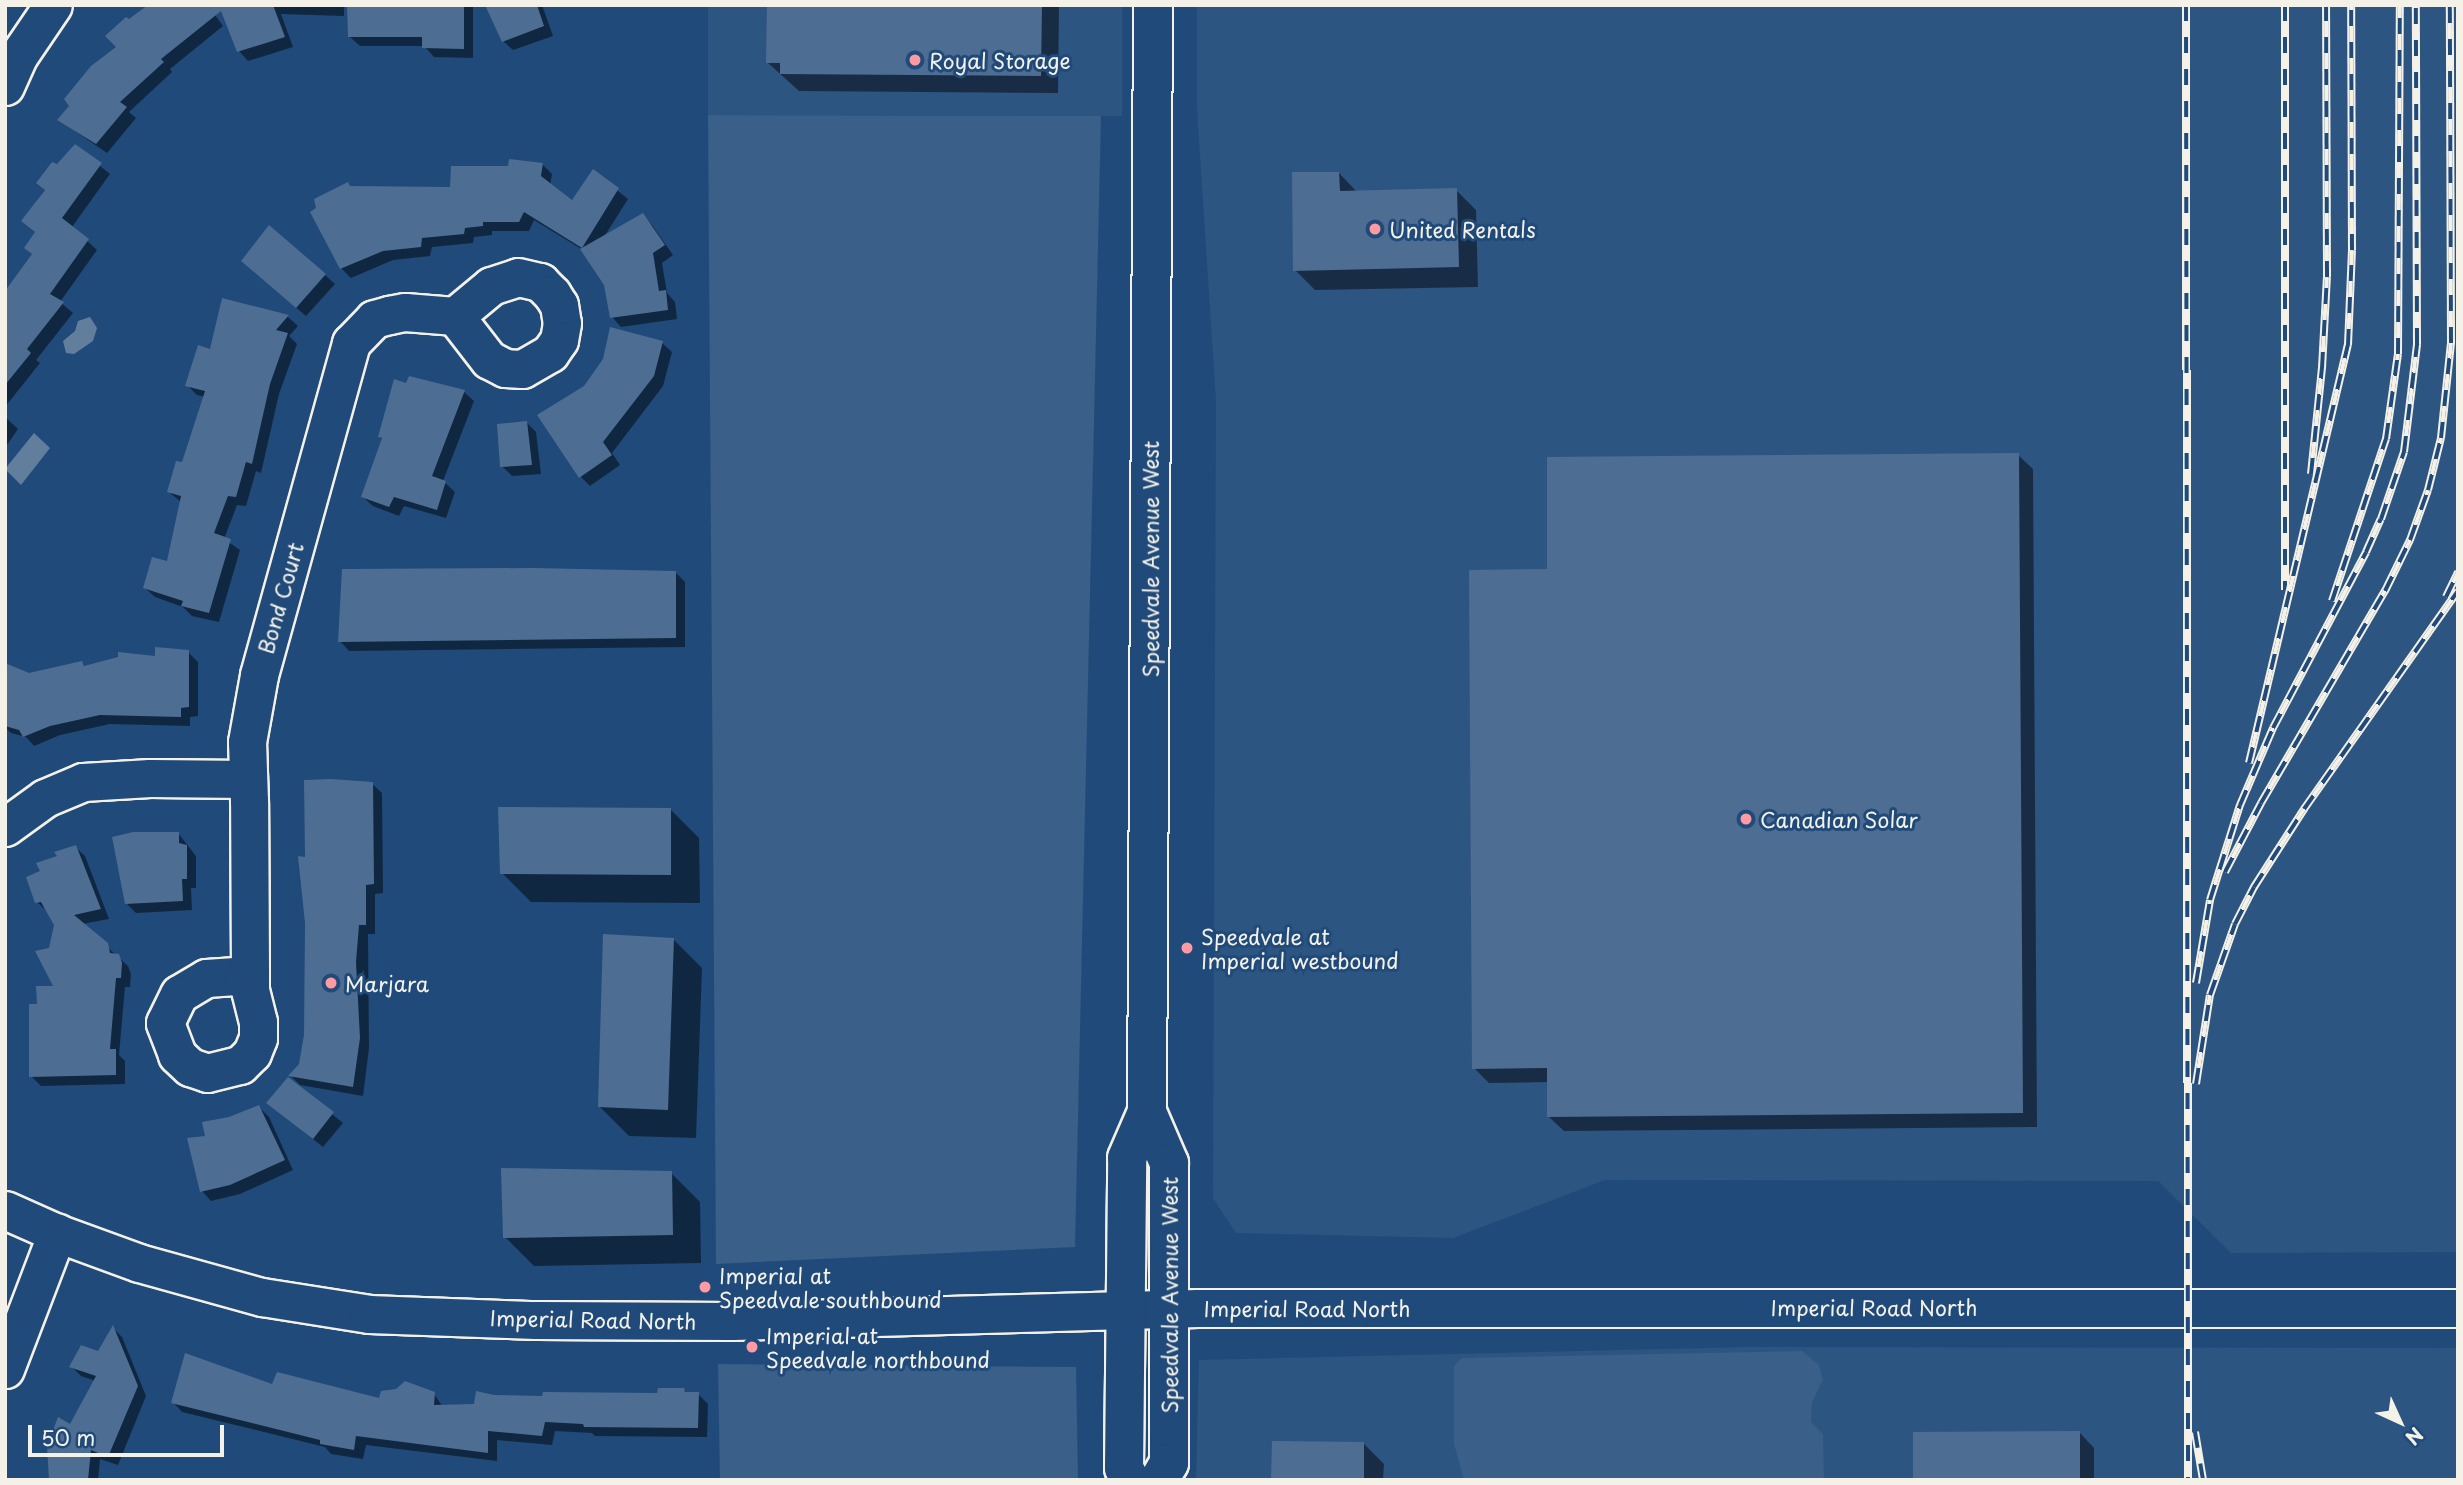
<!DOCTYPE html>
<style>
body{margin:0}
#map{position:relative;width:2463px;height:1485px;overflow:hidden;background:#1f4a7a;font-family:"Playpen Sans",sans-serif}
div>[style]{position:absolute}
.built>*{inset:0;background:#2d5581}
.green>*{inset:0;background:#3a5f88}
.water>*{inset:0;background:#627e9d}
.shadow>*{inset:0;background:#0007}
.building>*{inset:0;background:#4d6e92}
.roads{filter:drop-shadow(2px 0 #f4f1e8) drop-shadow(-2px 0 #f4f1e8) drop-shadow(0 2px #f4f1e8) drop-shadow(0 -2px #f4f1e8)}
.minor>*{height:37px;margin:-18.5px;padding:0 18.5px;transform-origin:18.5px;border-radius:18.5px;background:#1f4a7a}
.major>*{height:38px;margin:-19px;padding:0 19px;transform-origin:19px;border-radius:19px;background:#1f4a7a}
.rail>*{height:8px;margin-top:-4px;transform-origin:0;background:repeating-linear-gradient(90deg,#1f4a7a 0 16px,#f4f1e8 0 32px);box-sizing:border-box;border-block:2px solid #f4f1e8}
.dots>*{width:19px;height:19px;translate:-50% -50%;box-sizing:border-box;border:4px solid #1f4a7a;border-radius:50%}
span{translate:-50% -50%;white-space:nowrap;text-align:center;line-height:1.15;-webkit-text-stroke:6px #1f4a7a;paint-order:stroke}
.poi-label{font-size:21px;color:#f4f1e8}
.left{translate:0 -50%;text-align:left}
.street-label{font-size:21px;color:#f4f1e8}
.frame{position:absolute;inset:0;border:7px solid #f4f1e8;pointer-events:none}
.north{position:absolute;left:2365px;top:1387px;width:70px;height:70px;-webkit-text-stroke:5px #1f4a7a;paint-order:stroke;rotate:135deg;font-size:19px;font-weight:700;line-height:28px;text-align:center;color:#f4f1e8}
.north::after{content:'';display:block;margin:auto;width:24px;height:32px;background:#f4f1e8;clip-path:polygon(50% 0,100% 100%,50% 72%,0 100%)}
.scale{position:absolute;left:28px;top:1425px;width:196px;height:32px;box-sizing:border-box;border:4px solid #f4f1e8;border-top:0;padding-left:9px;font-size:21px;line-height:24px;white-space:nowrap;color:#f4f1e8;-webkit-text-stroke:5px #1f4a7a;paint-order:stroke}
</style>
<div id="map">
<div class="built">
<div style="clip-path:polygon(708px 5px,1122px 5px,1122px 116px,708px 115px)"></div>
<div style="clip-path:polygon(1197px 5px,2458px 5px,2458px 1252px,2231px 1253px,2158px 1181px,1605px 1180px,1453px 1238px,1236px 1233px,1213px 1198px,1216px 402px,1197px 109px)"></div>
<div style="clip-path:polygon(1748px 1347px,2458px 1348px,2458px 1480px,1196px 1480px,1199px 1360px)"></div>
</div>
<div class="green">
<div style="clip-path:polygon(708px 115px,1101px 116px,1075px 1247px,716px 1264px)"></div>
<div style="clip-path:polygon(1802px 1351px,1819px 1365px,1823px 1380px,1812px 1402px,1811px 1422px,1823px 1434px,1824px 1480px,1464px 1480px,1454px 1444px,1454px 1366px,1462px 1358px)"></div>
<div style="clip-path:polygon(718px 1364px,1076px 1367px,1078px 1480px,720px 1480px)"></div>
</div>
<div class="water">
<div style="clip-path:polygon(90px 317px,97px 328px,93px 341px,74px 354px,66px 353px,63px 341px,75px 331px,78px 321px)"></div>
<div style="clip-path:polygon(34px 433px,50px 448px,21px 485px,5px 469px)"></div>
</div>
<div class="shadow">
<div style="clip-path:polygon(208px 5px,223px 26px,170px 69px,172px 72px,129px 112px,136px 118px,107px 153px,59px 120px,119px 47px,129px 22px)"></div>
<div style="clip-path:polygon(226px 5px,344px 5px,344px 16px,281px 14px,293px 47px,248px 61px,239px 51px)"></div>
<div style="clip-path:polygon(349px 5px,473px 5px,473px 58px,434px 57px,424px 46px,360px 46px,350px 37px)"></div>
<div style="clip-path:polygon(487px 5px,542px 5px,553px 36px,513px 50px,503px 41px)"></div>
<div style="clip-path:polygon(768px 5px,1059px 5px,1058px 93px,799px 91px,768px 63px)"></div>
<div style="clip-path:polygon(75px 146px,110px 174px,72px 227px,97px 250px,60px 302px,73px 313px,36px 360px,40px 363px,5px 407px,5px 331px,33px 255px,36px 233px,23px 221px)"></div>
<div style="clip-path:polygon(542px 164px,552px 174px,550px 186px,572px 203px,593px 171px,628px 199px,604px 237px,643px 215px,652px 225px,673px 255px,662px 263px,667px 293px,675px 302px,677px 319px,621px 327px,612px 317px,605px 284px,583px 250px,534px 220px,529px 231px,492px 231px,492px 235px,474px 237px,473px 243px,432px 247px,430px 256px,393px 260px,351px 278px,341px 268px,351px 188px,452px 189px,510px 168px)"></div>
<div style="clip-path:polygon(1339px 173px,1357px 192px,1456px 190px,1476px 210px,1478px 287px,1315px 290px,1295px 270px)"></div>
<div style="clip-path:polygon(253px 271px,325px 275px,335px 284px,306px 316px)"></div>
<div style="clip-path:polygon(223px 300px,288px 317px,298px 326px,289px 336px,297px 344px,279px 394px,261px 473px,256px 471px,246px 506px,237px 505px,224px 539px,240px 550px,219px 622px,192px 616px,183px 607px,155px 597px,145px 588px,168px 563px,181px 502px,169px 492px,183px 464px,205px 397px,197px 395px,187px 385px,212px 352px)"></div>
<div style="clip-path:polygon(662px 343px,672px 352px,663px 386px,612px 453px,620px 465px,590px 486px,581px 477px)"></div>
<div style="clip-path:polygon(407px 385px,464px 392px,474px 401px,443px 481px,455px 492px,446px 518px,404px 506px,399px 516px,373px 506px,363px 497px,383px 440px,380px 437px)"></div>
<div style="clip-path:polygon(5px 417px,18px 429px,5px 448px)"></div>
<div style="clip-path:polygon(526px 422px,536px 432px,541px 474px,512px 476px,502px 466px)"></div>
<div style="clip-path:polygon(2018px 455px,2033px 469px,2037px 1127px,1564px 1131px,1549px 1117px,1549px 1082px,1489px 1083px,1474px 1068px)"></div>
<div style="clip-path:polygon(676px 573px,685px 582px,685px 647px,349px 651px,340px 641px)"></div>
<div style="clip-path:polygon(188px 652px,198px 662px,198px 716px,190px 717px,190px 726px,110px 724px,60px 735px,34px 746px,26px 737px,11px 733px,5px 727px,5px 670px,29px 675px,82px 663px,86px 668px)"></div>
<div style="clip-path:polygon(372px 784px,382px 793px,383px 893px,375px 894px,375px 934px,368px 934px,369px 1048px,363px 1096px,300px 1085px,291px 1076px,300px 1064px,305px 1035px)"></div>
<div style="clip-path:polygon(670px 809px,699px 838px,700px 903px,531px 902px,502px 873px)"></div>
<div style="clip-path:polygon(178px 833px,196px 856px,196px 888px,191px 888px,192px 910px,136px 913px,126px 903px)"></div>
<div style="clip-path:polygon(75px 847px,85px 856px,109px 919px,82px 924px,128px 966px,131px 974px,130px 987px,125px 987px,119px 1055px,125px 1061px,125px 1084px,41px 1086px,31px 1076px,39px 1006px,56px 988px,51px 949px,55px 925px,48px 912px,37px 902px,42px 872px)"></div>
<div style="clip-path:polygon(673px 939px,702px 968px,696px 1138px,629px 1136px,600px 1107px)"></div>
<div style="clip-path:polygon(288px 1079px,343px 1123px,323px 1147px,268px 1103px)"></div>
<div style="clip-path:polygon(259px 1107px,269px 1117px,293px 1170px,240px 1194px,211px 1201px,202px 1191px,207px 1138px,229px 1119px)"></div>
<div style="clip-path:polygon(671px 1173px,700px 1202px,701px 1263px,534px 1266px,505px 1237px)"></div>
<div style="clip-path:polygon(113px 1328px,122px 1337px,146px 1396px,118px 1465px,100px 1459px,98px 1480px,51px 1480px,71px 1426px,96px 1381px,81px 1376px,71px 1366px,99px 1353px)"></div>
<div style="clip-path:polygon(273px 1387px,381px 1400px,434px 1394px,443px 1407px,475px 1406px,494px 1397px,659px 1395px,683px 1389px,688px 1394px,698px 1394px,708px 1404px,707px 1437px,595px 1436px,592px 1433px,555px 1431px,552px 1445px,497px 1440px,497px 1461px,366px 1445px,363px 1459px,331px 1454px,325px 1447px,182px 1412px,173px 1402px)"></div>
<div style="clip-path:polygon(2080px 1433px,2094px 1448px,2094px 1480px,1915px 1480px)"></div>
<div style="clip-path:polygon(1364px 1444px,1384px 1464px,1383px 1480px,1273px 1480px)"></div>
</div>
<div class="building">
<div style="clip-path:polygon(148px 5px,273px 5px,285px 37px,237px 52px,221px 11px,161px 59px,164px 62px,120px 102px,127px 107px,96px 144px,57px 120px,69px 106px,64px 99px,91px 66px,116px 47px,105px 36px,126px 17px,129px 19px)"></div>
<div style="clip-path:polygon(347px 5px,464px 5px,464px 49px,422px 48px,422px 37px,348px 37px)"></div>
<div style="clip-path:polygon(485px 5px,537px 5px,544px 26px,502px 42px)"></div>
<div style="clip-path:polygon(767px 5px,1042px 5px,1041px 76px,780px 74px,780px 63px,766px 63px)"></div>
<div style="clip-path:polygon(75px 144px,102px 163px,62px 218px,89px 239px,50px 294px,64px 302px,27px 349px,31px 353px,5px 385px,5px 291px,32px 254px,24px 248px,35px 232px,21px 221px,45px 190px,36px 183px,52px 162px,57px 164px)"></div>
<div style="clip-path:polygon(509px 159px,543px 163px,541px 176px,572px 200px,593px 169px,619px 188px,582px 248px,524px 212px,519px 222px,483px 222px,483px 226px,465px 228px,464px 234px,422px 238px,421px 247px,383px 251px,340px 269px,310px 212px,316px 208px,314px 199px,348px 182px,350px 186px,450px 187px,451px 166px,508px 166px)"></div>
<div style="clip-path:polygon(1292px 172px,1339px 172px,1340px 191px,1457px 188px,1459px 267px,1293px 271px)"></div>
<div style="clip-path:polygon(643px 213px,665px 245px,653px 253px,659px 291px,666px 290px,668px 310px,610px 318px,604px 285px,580px 249px)"></div>
<div style="clip-path:polygon(269px 225px,326px 274px,296px 308px,241px 261px)"></div>
<div style="clip-path:polygon(222px 298px,289px 315px,276px 330px,288px 333px,270px 384px,252px 464px,246px 462px,236px 497px,228px 496px,214px 533px,231px 539px,209px 613px,181px 606px,183px 601px,143px 588px,152px 557px,167px 561px,181px 496px,167px 492px,176px 461px,182px 462px,205px 391px,185px 386px,198px 345px,210px 349px)"></div>
<div style="clip-path:polygon(610px 327px,663px 341px,654px 376px,603px 442px,612px 455px,579px 478px,537px 415px,584px 386px,603px 359px)"></div>
<div style="clip-path:polygon(409px 376px,465px 390px,432px 476px,446px 481px,437px 510px,394px 497px,389px 507px,361px 497px,382px 438px,378px 437px,394px 379px,406px 383px)"></div>
<div style="clip-path:polygon(527px 421px,532px 465px,500px 467px,497px 424px)"></div>
<div style="clip-path:polygon(2019px 453px,2023px 1113px,1547px 1117px,1547px 1068px,1472px 1069px,1469px 570px,1547px 569px,1547px 457px)"></div>
<div style="clip-path:polygon(533px 568px,676px 571px,676px 638px,338px 642px,342px 569px)"></div>
<div style="clip-path:polygon(155px 647px,189px 650px,189px 707px,181px 708px,181px 717px,100px 715px,50px 726px,23px 737px,19px 730px,5px 726px,5px 663px,29px 673px,82px 661px,84px 666px,118px 657px,118px 652px,155px 656px)"></div>
<div style="clip-path:polygon(331px 779px,373px 782px,374px 884px,366px 885px,366px 925px,359px 925px,356px 962px,360px 1038px,353px 1087px,288px 1076px,299px 1064px,304px 1035px,305px 923px,298px 856px,305px 857px,304px 780px)"></div>
<div style="clip-path:polygon(498px 807px,671px 808px,671px 875px,500px 874px)"></div>
<div style="clip-path:polygon(133px 832px,179px 832px,179px 843px,187px 845px,187px 879px,182px 879px,183px 901px,125px 904px,112px 837px)"></div>
<div style="clip-path:polygon(76px 845px,101px 909px,74px 915px,108px 943px,110px 953px,119px 954px,122px 963px,121px 978px,116px 978px,110px 1049px,116px 1049px,116px 1075px,29px 1077px,29px 1004px,37px 1004px,36px 986px,53px 986px,35px 951px,49px 948px,54px 925px,41px 902px,35px 903px,26px 877px,40px 871px,36px 863px,57px 856px,54px 852px)"></div>
<div style="clip-path:polygon(603px 934px,674px 938px,668px 1110px,598px 1107px)"></div>
<div style="clip-path:polygon(288px 1077px,334px 1112px,313px 1139px,266px 1103px)"></div>
<div style="clip-path:polygon(259px 1105px,285px 1160px,230px 1185px,200px 1192px,187px 1138px,205px 1136px,202px 1122px,229px 1117px)"></div>
<div style="clip-path:polygon(501px 1168px,672px 1171px,673px 1235px,503px 1238px)"></div>
<div style="clip-path:polygon(113px 1325px,138px 1386px,108px 1457px,91px 1450px,88px 1480px,49px 1480px,47px 1446px,58px 1417px,70px 1424px,96px 1376px,69px 1367px,81px 1345px,98px 1351px)"></div>
<div style="clip-path:polygon(185px 1353px,272px 1384px,277px 1372px,379px 1398px,381px 1391px,396px 1389px,405px 1381px,435px 1392px,434px 1405px,474px 1404px,476px 1391px,494px 1395px,542px 1396px,543px 1392px,657px 1393px,658px 1388px,684px 1388px,685px 1392px,699px 1392px,698px 1428px,584px 1427px,583px 1424px,545px 1422px,542px 1436px,488px 1431px,488px 1453px,356px 1436px,354px 1450px,320px 1444px,320px 1440px,171px 1403px)"></div>
<div style="clip-path:polygon(2080px 1431px,2080px 1480px,1913px 1480px,1913px 1432px)"></div>
<div style="clip-path:polygon(1272px 1441px,1364px 1442px,1364px 1480px,1271px 1480px)"></div>
</div>
<div class="roads">
<div class="minor">
<div style="left:5px;top:86px;width:34px;rotate:-66deg"></div>
<div style="left:19px;top:55px;width:60px;rotate:-55.8deg"></div>
<div style="left:5px;top:827px;width:49px;rotate:-35.9deg"></div>
<div style="left:45px;top:798px;width:41px;rotate:-22.8deg"></div>
<div style="left:83px;top:782px;width:67px;rotate:-3.4deg"></div>
<div style="left:150px;top:778px;width:98px;rotate:0.6deg"></div>
<div style="left:250px;top:975px;width:44px;rotate:176.1deg"></div>
<div style="left:206px;top:978px;width:31px;rotate:149deg"></div>
<div style="left:179px;top:994px;width:32px;rotate:116deg"></div>
<div style="left:165px;top:1023px;width:34px;rotate:69deg"></div>
<div style="left:177px;top:1055px;width:18px;rotate:43deg"></div>
<div style="left:190px;top:1067px;width:18px;rotate:19deg"></div>
<div style="left:207px;top:1073px;width:34px;rotate:-14deg"></div>
<div style="left:240px;top:1065px;width:17px;rotate:-45deg"></div>
<div style="left:252px;top:1053px;width:16px;rotate:-68deg"></div>
<div style="left:258px;top:1038px;width:16px;rotate:-90deg"></div>
<div style="left:258px;top:1022px;width:33px;rotate:-104deg"></div>
<div style="left:250px;top:990px;width:18px;rotate:-90deg"></div>
<div style="left:250px;top:972px;width:171px;rotate:-90.3deg"></div>
<div style="left:249px;top:801px;width:59px;rotate:-91.9deg"></div>
<div style="left:247px;top:742px;width:68px;rotate:-79.8deg"></div>
<div style="left:259px;top:675px;width:345px;rotate:-74.5deg"></div>
<div style="left:351px;top:343px;width:33px;rotate:-46deg"></div>
<div style="left:374px;top:319px;width:16px;rotate:-15deg"></div>
<div style="left:389px;top:315px;width:16px;rotate:-11deg"></div>
<div style="left:405px;top:312px;width:50px;rotate:4.6deg"></div>
<div style="left:455px;top:316px;width:47px;rotate:-39.8deg"></div>
<div style="left:491px;top:286px;width:28px;rotate:-18deg"></div>
<div style="left:518px;top:277px;width:23px;rotate:13deg"></div>
<div style="left:540px;top:282px;width:17px;rotate:45deg"></div>
<div style="left:552px;top:294px;width:13px;rotate:58deg"></div>
<div style="left:559px;top:305px;width:18px;rotate:81deg"></div>
<div style="left:562px;top:323px;width:17px;rotate:100deg"></div>
<div style="left:559px;top:340px;width:16px;rotate:125deg"></div>
<div style="left:550px;top:353px;width:32px;rotate:150deg"></div>
<div style="left:522px;top:369px;width:17px;rotate:-177deg"></div>
<div style="left:505px;top:368px;width:18px;rotate:-153deg"></div>
<div style="left:489px;top:360px;width:56px;rotate:-127.7deg"></div>
<div style="left:5px;top:1210px;width:57px;rotate:23.9deg"></div>
<div style="left:57px;top:1233px;width:87px;rotate:20.1deg"></div>
<div style="left:139px;top:1263px;width:128px;rotate:15.5deg"></div>
<div style="left:262px;top:1297px;width:108px;rotate:9deg"></div>
<div style="left:369px;top:1314px;width:167px;rotate:2.1deg"></div>
<div style="left:536px;top:1320px;width:195px;rotate:0.3deg"></div>
<div style="left:731px;top:1321px;width:467px;rotate:-1.6deg"></div>
<div style="left:1198px;top:1308px;width:1260px"></div>
<div style="left:5px;top:1369px;width:146px;rotate:-69.1deg"></div>
</div>
<div class="major">
<div style="left:1147px;top:1112px;width:56px;rotate:66.7deg"></div>
<div style="left:1169px;top:1163px;width:300px;rotate:90deg"></div>
<div style="left:1169px;top:1463px;width:20px;rotate:120deg"></div>
<div style="left:1130px;top:1480px;width:13px;rotate:-117deg"></div>
<div style="left:1124px;top:1468px;width:310px;rotate:-89.4deg"></div>
<div style="left:1127px;top:1158px;width:50px;rotate:-66.5deg"></div>
<div style="left:1147px;top:1112px;width:1107px;rotate:-89.69deg"></div>
</div>
</div>
<div class="rail">
<div style="left:2186px;top:5px;width:1475px;rotate:89.92deg"></div>
<div style="left:2285px;top:5px;width:585px;rotate:90deg"></div>
<div style="left:2311px;top:474px;width:107px;rotate:-84.1deg"></div>
<div style="left:2322px;top:368px;width:91px;rotate:-86.9deg"></div>
<div style="left:2327px;top:277px;width:272px;rotate:-90.2deg"></div>
<div style="left:2446px;top:597px;width:28px;rotate:-64deg"></div>
<div style="left:2332px;top:601px;width:171px;rotate:-71.6deg"></div>
<div style="left:2386px;top:439px;width:86px;rotate:-82deg"></div>
<div style="left:2398px;top:354px;width:349px;rotate:-89.7deg"></div>
<div style="left:2249px;top:763px;width:430px;rotate:-76.7deg"></div>
<div style="left:2348px;top:345px;width:95px;rotate:-87.6deg"></div>
<div style="left:2352px;top:250px;width:245px;rotate:-90.2deg"></div>
<div style="left:2225px;top:872px;width:78px;rotate:-62.4deg"></div>
<div style="left:2261px;top:803px;width:246px;rotate:-59.7deg"></div>
<div style="left:2385px;top:591px;width:57px;rotate:-63.9deg"></div>
<div style="left:2410px;top:540px;width:53px;rotate:-70.2deg"></div>
<div style="left:2428px;top:490px;width:54px;rotate:-76deg"></div>
<div style="left:2441px;top:438px;width:96px;rotate:-84deg"></div>
<div style="left:2451px;top:343px;width:338px;rotate:-90.2deg"></div>
<div style="left:2196px;top:983px;width:84px;rotate:-80.4deg"></div>
<div style="left:2210px;top:900px;width:100px;rotate:-72.5deg"></div>
<div style="left:2240px;top:805px;width:84px;rotate:-66.8deg"></div>
<div style="left:2273px;top:728px;width:199px;rotate:-62.1deg"></div>
<div style="left:2366px;top:552px;width:36px;rotate:-66deg"></div>
<div style="left:2381px;top:519px;width:71px;rotate:-71.1deg"></div>
<div style="left:2404px;top:452px;width:109px;rotate:-83.1deg"></div>
<div style="left:2417px;top:344px;width:339px;rotate:-90.2deg"></div>
<div style="left:2196px;top:1084px;width:90px;rotate:-81.1deg"></div>
<div style="left:2210px;top:995px;width:75px;rotate:-70.6deg"></div>
<div style="left:2235px;top:924px;width:42px;rotate:-62.8deg"></div>
<div style="left:2254px;top:887px;width:93px;rotate:-57.3deg"></div>
<div style="left:2304px;top:809px;width:267px;rotate:-54.8deg"></div>
<div style="left:2195px;top:1432px;width:49px;rotate:80.5deg"></div>
</div>
<div class="dots">
<div style="left:915px;top:60px;background:#ff9aa2"></div>
<div style="left:1375px;top:229px;background:#ff9aa2"></div>
<div style="left:1746px;top:819px;background:#ff9aa2"></div>
<div style="left:1187px;top:948px;background:#ff9aa2"></div>
<div style="left:331px;top:983px;background:#ff9aa2"></div>
<div style="left:705px;top:1287px;background:#ff9aa2"></div>
<div style="left:752px;top:1347px;background:#ff9aa2"></div>
</div>
<div class="poi-label">
<span class="left" style="left:929px;top:60px">Royal Storage</span>
<span class="left" style="left:1389px;top:229px">United Rentals</span>
<span class="left" style="left:1760px;top:819px">Canadian Solar</span>
<span class="left" style="left:1201px;top:948px">Speedvale at<br>Imperial westbound</span>
<span class="left" style="left:345px;top:983px">Marjara</span>
<span class="left" style="left:719px;top:1287px">Imperial at<br>Speedvale southbound</span>
<span class="left" style="left:766px;top:1347px">Imperial at<br>Speedvale northbound</span>
</div>
<div class="street-label">
<span style="left:1150px;top:559px;rotate:-90deg">Speedvale Avenue West</span>
<span style="left:280px;top:598px;rotate:-74deg">Bond Court</span>
<span style="left:1169px;top:1295px;rotate:-90deg">Speedvale Avenue West</span>
<span style="left:1874px;top:1307px">Imperial Road North</span>
<span style="left:1307px;top:1308px">Imperial Road North</span>
<span style="left:593px;top:1319px;rotate:1deg">Imperial Road North</span>
</div>
<div class="frame"></div>
<div class="north">N</div>
<div class="scale">50 m</div>
</div>
